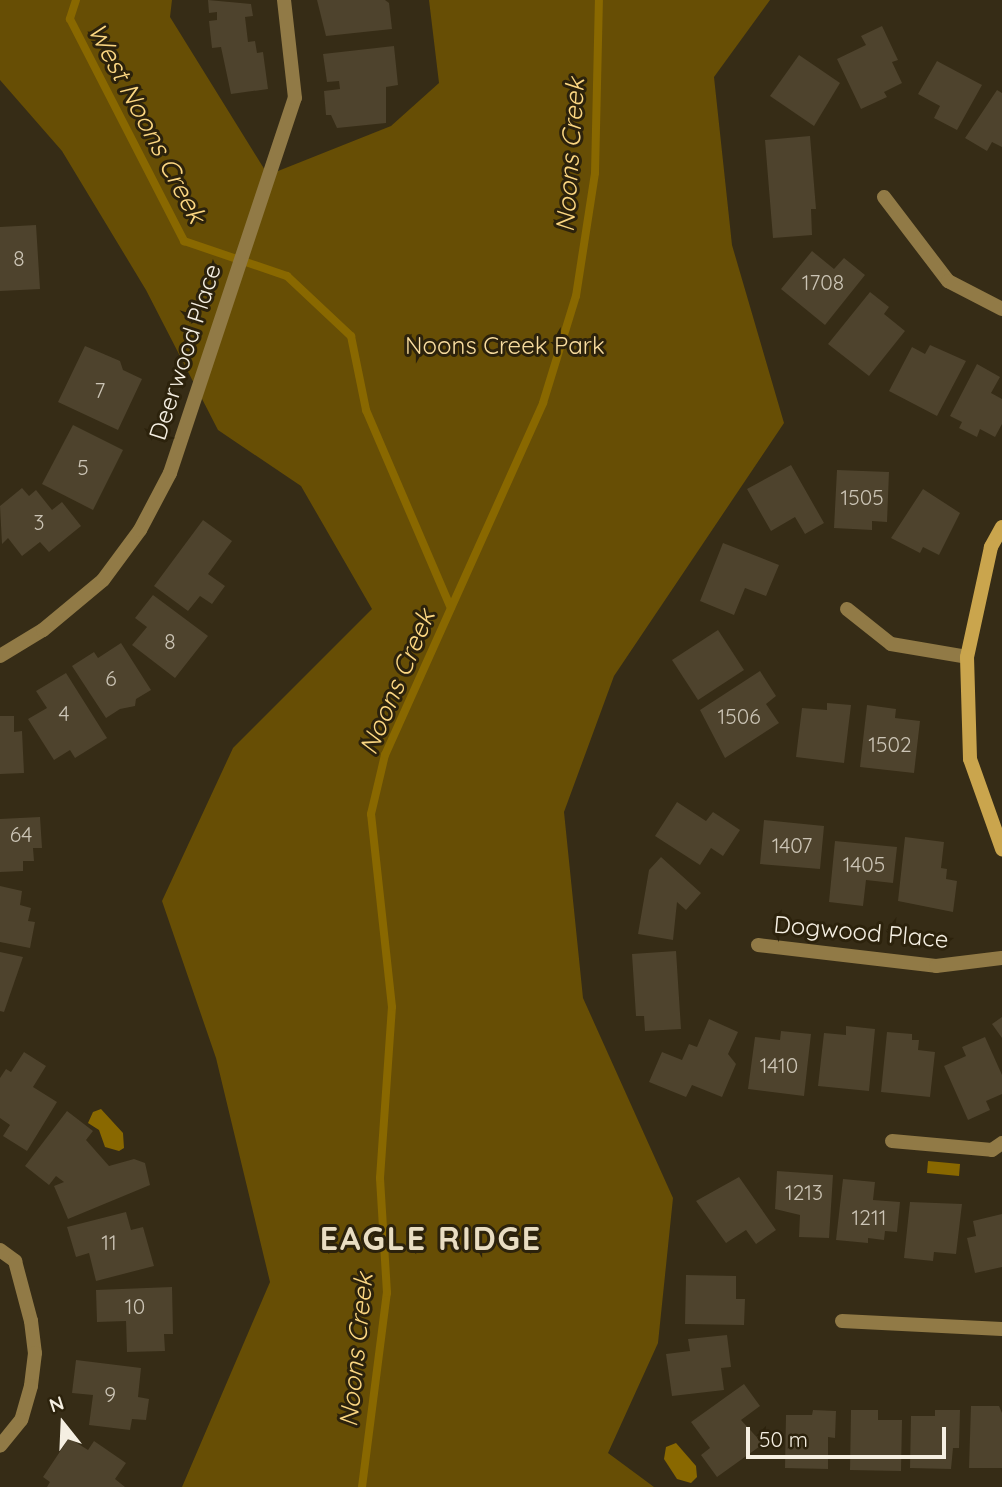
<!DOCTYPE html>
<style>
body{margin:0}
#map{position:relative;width:1002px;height:1487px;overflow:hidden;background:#362c16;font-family:Quicksand,sans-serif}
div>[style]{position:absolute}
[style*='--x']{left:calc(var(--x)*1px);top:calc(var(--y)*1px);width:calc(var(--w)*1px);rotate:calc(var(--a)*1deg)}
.forest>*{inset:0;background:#674e05}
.water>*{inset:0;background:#896800}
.stream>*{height:8px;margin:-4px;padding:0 4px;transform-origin:4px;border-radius:4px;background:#896800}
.building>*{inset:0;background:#4e432d}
.lane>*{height:14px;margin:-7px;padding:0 7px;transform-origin:7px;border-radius:7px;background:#917a46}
.street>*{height:14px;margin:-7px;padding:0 7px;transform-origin:7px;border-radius:7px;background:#917a46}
.secondary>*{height:14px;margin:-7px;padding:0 7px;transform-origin:7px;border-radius:7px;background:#caa54d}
span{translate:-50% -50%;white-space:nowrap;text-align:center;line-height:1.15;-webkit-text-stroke:6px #2c220c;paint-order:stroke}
.number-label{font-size:21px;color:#cbc4b5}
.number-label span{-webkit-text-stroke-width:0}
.park-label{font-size:24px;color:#f8dc9f}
.street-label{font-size:24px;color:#f5efe2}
.water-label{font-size:26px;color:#fcd782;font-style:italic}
.district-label{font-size:32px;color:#e9ddc2;font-weight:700;letter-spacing:2px}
.north{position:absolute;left:28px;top:1389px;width:70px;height:70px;-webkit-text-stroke:5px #2c220c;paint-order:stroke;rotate:342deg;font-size:19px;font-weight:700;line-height:28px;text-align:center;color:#f5efe2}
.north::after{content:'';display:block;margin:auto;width:24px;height:32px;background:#f5efe2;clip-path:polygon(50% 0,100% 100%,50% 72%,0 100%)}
.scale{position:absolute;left:746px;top:1427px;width:200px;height:32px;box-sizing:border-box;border:4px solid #f5efe2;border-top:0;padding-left:9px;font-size:21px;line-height:24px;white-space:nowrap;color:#f5efe2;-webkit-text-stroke:5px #2c220c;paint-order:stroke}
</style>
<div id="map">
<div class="forest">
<i style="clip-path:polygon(0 0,172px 0,170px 17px,268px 175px,391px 126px,439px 83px,429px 0,770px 0,714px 77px,732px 245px,784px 423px,614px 676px,564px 812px,583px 998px,673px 1198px,658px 1343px,608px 1453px,654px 1487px,182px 1487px,270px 1282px,216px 1058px,162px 901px,233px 748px,372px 609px,301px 486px,218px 430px,146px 290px,62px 151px,0 80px)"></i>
</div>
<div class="water">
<i style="clip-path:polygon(101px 1109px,123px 1133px,124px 1148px,119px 1151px,105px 1147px,99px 1130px,88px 1123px,93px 1112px)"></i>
<i style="clip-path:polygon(928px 1161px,960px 1164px,959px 1176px,927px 1173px)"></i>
<i style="clip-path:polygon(676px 1443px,696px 1466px,697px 1477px,691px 1483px,677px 1479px,664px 1459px,666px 1447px)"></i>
</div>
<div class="stream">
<i style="--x:76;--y:0;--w:20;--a:108"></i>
<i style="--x:70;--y:19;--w:250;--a:62.8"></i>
<i style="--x:184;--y:241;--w:109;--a:18.8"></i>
<i style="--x:287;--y:276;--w:88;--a:43.2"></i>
<i style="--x:351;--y:336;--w:76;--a:78.5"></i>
<i style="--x:366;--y:410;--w:215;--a:66.8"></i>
<i style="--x:362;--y:1487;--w:196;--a:-82.7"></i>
<i style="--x:387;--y:1293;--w:115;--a:-93.5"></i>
<i style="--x:380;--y:1178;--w:171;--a:-86"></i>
<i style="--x:392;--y:1007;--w:194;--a:-96.2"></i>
<i style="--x:371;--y:814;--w:61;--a:-76.7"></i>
<i style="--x:385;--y:755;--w:386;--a:-65.8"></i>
<i style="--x:543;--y:403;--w:112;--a:-72.9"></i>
<i style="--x:576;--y:296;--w:124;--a:-81.2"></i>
<i style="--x:595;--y:173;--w:173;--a:-88.7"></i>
</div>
<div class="building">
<i style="clip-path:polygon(208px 0,251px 4px,253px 16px,245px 17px,248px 42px,255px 41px,257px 53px,263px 52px,268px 89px,231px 94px,221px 47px,212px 48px,209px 21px,217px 20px,217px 12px,209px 13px)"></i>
<i style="clip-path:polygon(317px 0,385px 0,389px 3px,392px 29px,326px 36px)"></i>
<i style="clip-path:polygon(882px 26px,898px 60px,892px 62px,902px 83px,884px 92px,887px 97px,861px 109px,837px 59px,866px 45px,861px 36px)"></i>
<i style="clip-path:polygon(394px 46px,398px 85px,386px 87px,386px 123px,337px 128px,331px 115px,326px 115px,324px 91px,340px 89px,339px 81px,327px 82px,323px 54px)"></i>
<i style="clip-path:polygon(799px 55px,840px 83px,814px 126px,770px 96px)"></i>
<i style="clip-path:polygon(937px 61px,982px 85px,957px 130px,934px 118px,940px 106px,918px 94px)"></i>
<i style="clip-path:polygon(997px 90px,1002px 93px,1002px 147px,992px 142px,987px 151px,965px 138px)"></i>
<i style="clip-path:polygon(810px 136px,816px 209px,811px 209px,812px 235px,773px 238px,765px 140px)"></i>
<i style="clip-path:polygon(36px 225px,40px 289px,0 291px,0 227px)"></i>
<i style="clip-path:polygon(812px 251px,834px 269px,844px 258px,865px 275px,825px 325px,781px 289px)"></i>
<i style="clip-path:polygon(870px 292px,889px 307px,884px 314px,905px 331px,869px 376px,828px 344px)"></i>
<i style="clip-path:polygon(930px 345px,966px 361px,937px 416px,889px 391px,912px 347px,925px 354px)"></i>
<i style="clip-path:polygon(85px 346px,120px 361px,123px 370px,142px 379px,118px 430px,58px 402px)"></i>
<i style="clip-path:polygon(977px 364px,1000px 377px,991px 393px,1002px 399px,1002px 424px,995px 437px,980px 429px,977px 437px,959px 428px,962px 422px,950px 416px)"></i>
<i style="clip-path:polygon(73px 425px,123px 450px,93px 510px,42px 484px)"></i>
<i style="clip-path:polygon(791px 465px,824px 523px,805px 534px,795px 517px,771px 531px,747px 489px)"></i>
<i style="clip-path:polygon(837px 470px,889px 472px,887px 522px,872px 521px,872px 530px,834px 528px)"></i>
<i style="clip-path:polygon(22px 488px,29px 496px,36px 490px,52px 510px,62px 502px,81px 526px,49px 552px,40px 542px,22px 556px,8px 538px,2px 544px,0 506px)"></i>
<i style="clip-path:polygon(923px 489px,960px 513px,939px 555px,923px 547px,920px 553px,891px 538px)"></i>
<i style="clip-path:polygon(203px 520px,232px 541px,208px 574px,225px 586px,212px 604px,200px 596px,188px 611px,154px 586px)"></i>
<i style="clip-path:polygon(723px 543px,779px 565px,766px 596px,745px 588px,734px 615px,700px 601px)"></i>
<i style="clip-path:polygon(153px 595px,208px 636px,175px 678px,132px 645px,147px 627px,135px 618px)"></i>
<i style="clip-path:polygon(718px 630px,744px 670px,698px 700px,672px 660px)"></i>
<i style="clip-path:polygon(121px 643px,151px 690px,136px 699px,135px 706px,120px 709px,106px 718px,72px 666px,94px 652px,98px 658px)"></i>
<i style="clip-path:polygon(760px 671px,776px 696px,766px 704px,779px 723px,725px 758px,700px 710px)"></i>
<i style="clip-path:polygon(66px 673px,107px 738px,75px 758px,70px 750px,54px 760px,28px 719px,47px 708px,36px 691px)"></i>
<i style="clip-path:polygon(827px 703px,851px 705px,844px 763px,796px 757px,802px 708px,827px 710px)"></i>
<i style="clip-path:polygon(867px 705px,896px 709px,895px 718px,920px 721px,914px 773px,860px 767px)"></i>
<i style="clip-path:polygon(0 716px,14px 716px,14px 732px,22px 731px,24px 773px,0 774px)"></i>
<i style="clip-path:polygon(677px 802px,706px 821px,713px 812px,740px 830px,723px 856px,711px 848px,700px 865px,655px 836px)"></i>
<i style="clip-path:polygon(40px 817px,42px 848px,33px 848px,34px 861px,23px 861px,23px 871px,0 872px,0 819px)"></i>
<i style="clip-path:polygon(764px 820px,824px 826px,820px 869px,760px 864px)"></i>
<i style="clip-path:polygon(905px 837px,944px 842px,941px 868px,947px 869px,946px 879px,957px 881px,953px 912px,898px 901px)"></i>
<i style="clip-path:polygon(835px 841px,897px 847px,893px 883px,866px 880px,863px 906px,829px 902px)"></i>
<i style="clip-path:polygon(661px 857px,701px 893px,686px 910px,677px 902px,673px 940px,638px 934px,649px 870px)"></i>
<i style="clip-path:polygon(0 886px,22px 891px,20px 905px,31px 908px,28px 921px,35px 922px,30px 948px,0 942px)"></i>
<i style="clip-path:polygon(676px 951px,681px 1029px,645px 1031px,644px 1016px,636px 1016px,632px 954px)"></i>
<i style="clip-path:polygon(0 952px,23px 957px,4px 1012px,0 1011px)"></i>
<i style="clip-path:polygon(1002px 1017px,1002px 1038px,992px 1024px)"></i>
<i style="clip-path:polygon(709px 1019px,738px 1032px,728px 1054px,736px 1064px,722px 1097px,692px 1085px,686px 1097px,649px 1082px,662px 1052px,682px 1060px,689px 1044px,697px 1047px)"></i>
<i style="clip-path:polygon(846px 1026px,875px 1029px,869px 1091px,818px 1086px,824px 1033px,846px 1035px)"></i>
<i style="clip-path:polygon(781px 1031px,811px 1034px,804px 1096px,748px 1089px,755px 1037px,780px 1040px)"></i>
<i style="clip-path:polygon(887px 1032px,912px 1034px,912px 1040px,919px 1040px,918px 1050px,935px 1052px,930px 1097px,881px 1092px)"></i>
<i style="clip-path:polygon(985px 1037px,1002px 1075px,1002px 1094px,986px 1101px,990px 1110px,968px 1120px,944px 1066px,966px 1056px,962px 1047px)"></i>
<i style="clip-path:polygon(24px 1052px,46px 1066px,33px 1087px,57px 1102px,27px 1151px,3px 1136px,10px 1125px,0 1118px,0 1078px,6px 1069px,11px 1072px)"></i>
<i style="clip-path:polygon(67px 1111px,93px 1131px,86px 1140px,109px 1166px,134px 1159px,145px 1163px,150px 1185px,68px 1219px,54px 1186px,64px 1182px,56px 1176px,49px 1185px,25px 1166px)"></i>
<i style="clip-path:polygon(777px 1171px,833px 1175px,829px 1238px,799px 1237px,800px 1215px,775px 1209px)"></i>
<i style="clip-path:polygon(739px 1177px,776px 1230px,756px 1244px,746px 1230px,726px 1243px,696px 1201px)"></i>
<i style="clip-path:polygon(843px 1179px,875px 1182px,873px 1200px,900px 1202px,897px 1232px,885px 1231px,884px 1240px,868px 1238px,868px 1243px,836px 1240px)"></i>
<i style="clip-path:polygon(910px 1202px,962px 1204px,956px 1254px,934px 1252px,933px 1261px,904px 1258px)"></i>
<i style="clip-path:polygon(126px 1212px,131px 1230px,143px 1227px,154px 1266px,96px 1281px,89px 1253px,76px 1257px,67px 1227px)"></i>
<i style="clip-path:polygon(1002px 1214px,1002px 1267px,975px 1273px,967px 1238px,976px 1236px,973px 1221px)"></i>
<i style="clip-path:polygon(686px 1275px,736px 1276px,736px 1299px,745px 1299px,744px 1325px,685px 1324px)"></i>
<i style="clip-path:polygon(172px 1287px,173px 1334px,164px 1334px,165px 1351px,127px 1352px,126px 1321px,97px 1322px,96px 1290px)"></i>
<i style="clip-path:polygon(727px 1335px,731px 1367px,721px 1368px,724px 1390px,672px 1396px,666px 1354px,690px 1351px,688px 1339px)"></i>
<i style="clip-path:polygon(76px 1360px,141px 1368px,138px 1397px,149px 1399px,146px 1420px,132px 1419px,130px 1430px,89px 1425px,93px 1395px,72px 1393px)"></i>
<i style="clip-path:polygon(744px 1384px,760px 1406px,741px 1420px,763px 1444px,717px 1477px,701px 1455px,710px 1448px,691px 1422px)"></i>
<i style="clip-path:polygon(971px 1406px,999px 1406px,1002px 1413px,1002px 1468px,969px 1468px)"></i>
<i style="clip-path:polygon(813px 1410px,836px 1411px,835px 1438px,828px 1437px,828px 1469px,785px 1468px,786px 1415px,812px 1415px)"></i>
<i style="clip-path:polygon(851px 1410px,878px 1410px,878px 1420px,902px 1420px,901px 1471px,850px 1470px)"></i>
<i style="clip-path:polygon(935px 1410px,960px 1410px,959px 1448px,953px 1448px,951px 1469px,910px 1468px,911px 1416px,935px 1416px)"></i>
<i style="clip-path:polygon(69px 1438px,88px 1450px,94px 1441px,126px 1463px,115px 1479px,125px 1487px,47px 1487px,50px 1482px,43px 1477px)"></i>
</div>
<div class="lane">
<i style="--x:892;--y:1141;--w:100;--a:5.1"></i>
<i style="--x:992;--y:1150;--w:12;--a:-35"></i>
</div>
<div class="street">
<i style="--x:884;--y:197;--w:106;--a:52.7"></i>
<i style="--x:948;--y:281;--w:61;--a:27.4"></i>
<i style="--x:847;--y:609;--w:56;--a:38.5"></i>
<i style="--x:891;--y:644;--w:77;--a:9.7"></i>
<i style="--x:0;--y:656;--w:50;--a:-31.2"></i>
<i style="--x:43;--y:630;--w:78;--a:-39.8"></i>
<i style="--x:103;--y:580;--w:62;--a:-53.5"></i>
<i style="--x:140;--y:530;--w:64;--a:-62.2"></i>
<i style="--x:170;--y:473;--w:395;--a:-71.6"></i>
<i style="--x:295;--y:98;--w:99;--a:-96.4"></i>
<i style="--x:758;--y:945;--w:179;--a:6.7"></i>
<i style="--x:936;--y:966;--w:66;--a:-6.9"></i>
<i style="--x:0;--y:1250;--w:19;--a:36"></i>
<i style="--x:15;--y:1261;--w:62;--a:75.1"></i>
<i style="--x:31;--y:1321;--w:32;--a:83"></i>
<i style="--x:35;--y:1353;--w:33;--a:97"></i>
<i style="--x:31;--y:1386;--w:35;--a:106"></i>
<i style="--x:21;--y:1420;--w:33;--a:129"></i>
<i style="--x:842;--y:1321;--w:160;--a:2.9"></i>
</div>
<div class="secondary">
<i style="--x:1002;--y:527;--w:23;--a:119"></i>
<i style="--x:991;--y:547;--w:113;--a:102.3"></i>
<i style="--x:967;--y:657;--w:102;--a:88.3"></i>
<i style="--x:970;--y:759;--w:96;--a:70.4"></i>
</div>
<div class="number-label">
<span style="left:19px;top:258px">8</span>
<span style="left:823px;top:282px">1708</span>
<span style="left:100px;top:390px">7</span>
<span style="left:83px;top:467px">5</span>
<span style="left:862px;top:497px">1505</span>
<span style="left:39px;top:522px">3</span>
<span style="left:170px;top:641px">8</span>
<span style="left:111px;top:678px">6</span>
<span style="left:64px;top:713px">4</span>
<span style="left:739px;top:716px">1506</span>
<span style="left:890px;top:744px">1502</span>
<span style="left:21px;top:834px">64</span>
<span style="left:792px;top:845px">1407</span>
<span style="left:864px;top:864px">1405</span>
<span style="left:779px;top:1065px">1410</span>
<span style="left:804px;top:1192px">1213</span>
<span style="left:869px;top:1217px">1211</span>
<span style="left:109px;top:1242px">11</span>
<span style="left:135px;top:1306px">10</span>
<span style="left:110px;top:1394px">9</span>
</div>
<div class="park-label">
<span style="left:505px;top:346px">Noons Creek Park</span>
</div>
<div class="street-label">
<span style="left:185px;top:352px;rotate:-72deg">Deerwood Place</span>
<span style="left:861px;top:932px;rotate:5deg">Dogwood Place</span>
</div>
<div class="water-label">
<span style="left:147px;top:123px;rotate:62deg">West Noons Creek</span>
<span style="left:570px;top:155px;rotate:-86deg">Noons Creek</span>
<span style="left:397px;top:682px;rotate:-67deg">Noons Creek</span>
<span style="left:356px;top:1350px;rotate:-84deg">Noons Creek</span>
</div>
<div class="district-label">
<span style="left:431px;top:1238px">EAGLE RIDGE</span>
</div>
<div class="north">N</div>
<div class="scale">50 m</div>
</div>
